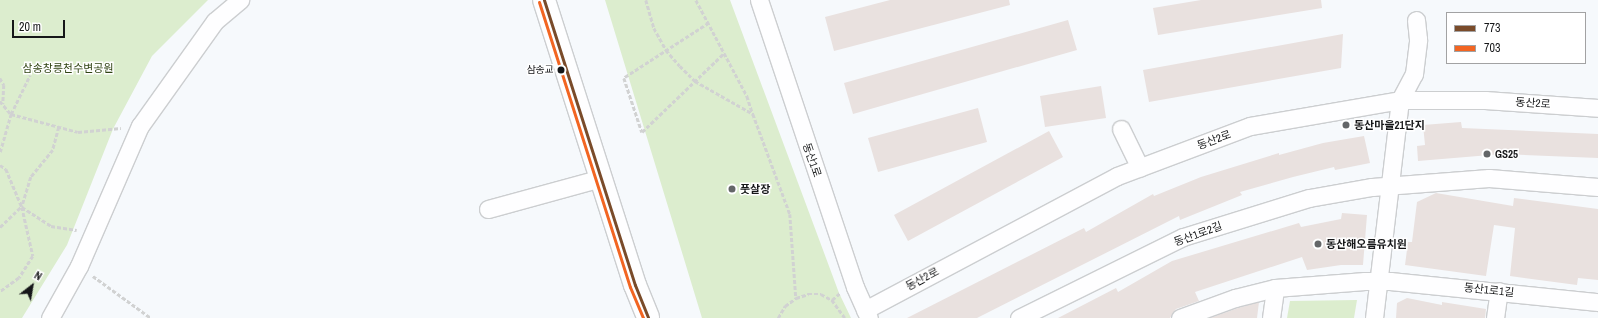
<!DOCTYPE html>
<meta charset="utf-8">
<style>
body{margin:0}
#map{position:relative;width:1598px;height:318px;overflow:hidden;background:#f6f9fc;font-family:"Archivo Narrow","Noto Sans KR",sans-serif}
div>[style]{position:absolute}
[style*='--x']{left:calc(var(--x)*1px);top:calc(var(--y)*1px);width:calc(var(--w)*1px);rotate:calc(var(--a)*1deg)}
.green>*{inset:0;background:#dcedce}
.building>*{inset:0;background:#e9e1df}
.path>*{height:2.5px;margin-top:-1.25px;transform-origin:0;background:repeating-linear-gradient(90deg,#d1d2d2 0 4px,transparent 0 6px)}
.roads{filter:drop-shadow(1px 0 #ccced0) drop-shadow(-1px 0 #ccced0) drop-shadow(0 1px #ccced0) drop-shadow(0 -1px #ccced0)}
.minor>*{height:17px;margin:-8.5px;padding:0 8.5px;transform-origin:8.5px;border-radius:8.5px;background:#fefeff}
.major>*{height:22px;margin:-11px;padding:0 11px;transform-origin:11px;border-radius:11px;background:#fefeff}
.bus-1>*{height:3px;margin:-1.5px;padding:0 1.5px;transform-origin:1.5px;border-radius:1.5px;background:#7a4b2a}
.bus-2>*{height:3px;margin:-1.5px;padding:0 1.5px;transform-origin:1.5px;border-radius:1.5px;background:#f26522}
.dots>*{width:11px;height:11px;translate:-50% -50%;box-sizing:border-box;border:2px solid #fff;border-radius:50%}
span{translate:-50% -50%;white-space:nowrap;text-align:center;line-height:1.15;-webkit-text-stroke:3px #fff;paint-order:stroke}
.bus-label{font-size:10px;color:#161719}
.right{translate:-100% -50%;text-align:right}
.park-label{font-size:11px;color:#2f4312}
.street-label{font-size:11px;color:#161719}
.poi-label{font-size:11px;color:#161719;font-weight:700}
.left{translate:0 -50%;text-align:left}
.legend{position:absolute;left:1446px;top:12px;width:140px;height:52px;box-sizing:border-box;background:#fff;border:1px solid #a2a2a3;margin:0;padding:5px 7px;list-style:none;font-size:12px;color:#161719}
.legend li{display:flex;align-items:center;gap:8px;height:20px}
.legend b{width:20px;border:1px solid #a2a2a3}
.north{position:absolute;left:12px;top:266px;width:40px;height:40px;-webkit-text-stroke:3px #fff;paint-order:stroke;rotate:31deg;font-size:11px;font-weight:700;line-height:16px;text-align:center;color:#161719}
.north::after{content:'';display:block;margin:auto;width:14px;height:18px;background:#161719;clip-path:polygon(50% 0,100% 100%,50% 72%,0 100%)}
.scale{position:absolute;left:12px;top:20px;width:53px;height:18px;box-sizing:border-box;border:2px solid #161719;border-top:0;padding-left:5px;font-size:12px;line-height:14px;white-space:nowrap;color:#161719;-webkit-text-stroke:3px #fff;paint-order:stroke}
</style>
<div id="map">
<div class="green">
<i style="clip-path:polygon(0 0,208px 0,152px 56px,113px 129px,67px 245px,22px 318px,0 318px)"></i>
<i style="clip-path:polygon(605px 0,730px 0,839px 293px,851px 318px,702px 318px)"></i>
<i style="clip-path:polygon(1357px 300px,1354px 318px,1287px 318px,1290px 301px)"></i>
</div>
<div class="building">
<i style="clip-path:polygon(890px 0,1009px 0,1010px 5px,834px 51px,825px 17px)"></i>
<i style="clip-path:polygon(1201px 0,1321px 0,1322px 8px,1158px 35px,1153px 8px)"></i>
<i style="clip-path:polygon(1068px 20px,1077px 50px,853px 114px,844px 83px)"></i>
<i style="clip-path:polygon(1343px 34px,1341px 68px,1149px 102px,1143px 70px)"></i>
<i style="clip-path:polygon(1101px 86px,1106px 118px,1045px 127px,1040px 96px)"></i>
<i style="clip-path:polygon(978px 108px,987px 142px,878px 172px,868px 138px)"></i>
<i style="clip-path:polygon(1461px 122px,1462px 128px,1598px 134px,1598px 158px,1502px 154px,1418px 161px,1417px 146px,1425px 145px,1423px 125px)"></i>
<i style="clip-path:polygon(1049px 131px,1063px 157px,908px 241px,894px 215px)"></i>
<i style="clip-path:polygon(1364px 136px,1370px 163px,1335px 170px,1334px 167px,1293px 177px,1240px 192px,1242px 195px,1180px 220px,1179px 216px,977px 318px,907px 318px,1084px 228px,1086px 232px,1153px 194px,1154px 196px,1201px 177px,1279px 153px,1279px 155px,1323px 143px)"></i>
<i style="clip-path:polygon(1436px 193px,1513px 206px,1514px 198px,1598px 209px,1598px 280px,1578px 278px,1577px 285px,1510px 276px,1515px 228px,1494px 225px,1486px 276px,1405px 265px,1408px 242px,1412px 242px,1417px 202px)"></i>
<i style="clip-path:polygon(1342px 213px,1367px 215px,1363px 265px,1341px 265px,1307px 270px,1302px 257px,1195px 292px,1199px 301px,1176px 309px,1170px 318px,1058px 318px,1116px 288px,1118px 292px,1172px 261px,1299px 223px,1301px 227px,1341px 219px)"></i>
<i style="clip-path:polygon(1407px 298px,1442px 305px,1442px 302px,1486px 309px,1485px 318px,1396px 318px,1397px 303px)"></i>
<i style="clip-path:polygon(1259px 302px,1257px 318px,1210px 318px,1238px 308px)"></i>
</div>
<div class="path">
<i style="--x:646;--y:0;--w:29;--a:74"></i>
<i style="--x:654;--y:28;--w:25;--a:61"></i>
<i style="--x:666;--y:50;--w:21;--a:49"></i>
<i style="--x:680;--y:66;--w:21;--a:45"></i>
<i style="--x:695;--y:81;--w:67;--a:29.6"></i>
<i style="--x:753;--y:114;--w:107;--a:69.7"></i>
<i style="--x:790;--y:214;--w:84;--a:85.9"></i>
<i style="--x:696;--y:0;--w:109;--a:62"></i>
<i style="--x:747;--y:96;--w:19;--a:72"></i>
<i style="--x:709;--y:23;--w:101;--a:147.1"></i>
<i style="--x:624;--y:78;--w:57;--a:71.6"></i>
<i style="--x:642;--y:132;--w:114;--a:-43.9"></i>
<i style="--x:0;--y:78;--w:8;--a:60"></i>
<i style="--x:4;--y:85;--w:19;--a:93"></i>
<i style="--x:0;--y:101;--w:17;--a:50"></i>
<i style="--x:11;--y:114;--w:69;--a:15"></i>
<i style="--x:78;--y:132;--w:43;--a:-5.3"></i>
<i style="--x:59;--y:127;--w:24;--a:105"></i>
<i style="--x:53;--y:150;--w:35;--a:129"></i>
<i style="--x:31;--y:177;--w:31;--a:107"></i>
<i style="--x:22;--y:207;--w:35;--a:33"></i>
<i style="--x:51;--y:226;--w:26;--a:9"></i>
<i style="--x:0;--y:152;--w:40;--a:-74"></i>
<i style="--x:11;--y:114;--w:43;--a:-64"></i>
<i style="--x:0;--y:165;--w:7;--a:34"></i>
<i style="--x:6;--y:169;--w:41;--a:67.2"></i>
<i style="--x:22;--y:207;--w:50;--a:77.3"></i>
<i style="--x:33;--y:256;--w:26;--a:122"></i>
<i style="--x:19;--y:278;--w:24;--a:144"></i>
<i style="--x:0;--y:227;--w:29;--a:-44"></i>
<i style="--x:93;--y:276;--w:72;--a:35.9"></i>
<i style="--x:832;--y:300;--w:11;--a:-41"></i>
<i style="--x:778;--y:318;--w:14;--a:-60"></i>
<i style="--x:785;--y:306;--w:14;--a:-36"></i>
<i style="--x:796;--y:298;--w:13;--a:-18"></i>
<i style="--x:808;--y:294;--w:13;--a:0"></i>
<i style="--x:821;--y:294;--w:13;--a:29"></i>
<i style="--x:832;--y:300;--w:22;--a:54"></i>
</div>
<div class="roads">
<div class="minor">
<i style="--x:759;--y:0;--w:303;--a:71.5"></i>
<i style="--x:855;--y:287;--w:34;--a:66"></i>
<i style="--x:1121;--y:129;--w:43;--a:64"></i>
<i style="--x:488;--y:209;--w:117;--a:-15.3"></i>
<i style="--x:865;--y:310;--w:285;--a:-28"></i>
<i style="--x:1117;--y:176;--w:142;--a:-20.6"></i>
<i style="--x:1250;--y:126;--w:152;--a:-9.8"></i>
<i style="--x:1400;--y:100;--w:85;--a:0"></i>
<i style="--x:1485;--y:100;--w:113;--a:4"></i>
<i style="--x:50;--y:318;--w:60;--a:-60.9"></i>
<i style="--x:79;--y:266;--w:153;--a:-66.5"></i>
<i style="--x:140;--y:126;--w:129;--a:-54.5"></i>
<i style="--x:215;--y:21;--w:33;--a:-40"></i>
<i style="--x:1019;--y:318;--w:183;--a:-26.3"></i>
<i style="--x:1183;--y:237;--w:132;--a:-17.2"></i>
<i style="--x:1309;--y:198;--w:64;--a:-9.9"></i>
<i style="--x:1372;--y:187;--w:117;--a:-4.4"></i>
<i style="--x:1489;--y:178;--w:109;--a:4.7"></i>
<i style="--x:1180;--y:318;--w:59;--a:-20"></i>
<i style="--x:1235;--y:298;--w:41;--a:-14"></i>
<i style="--x:1275;--y:288;--w:90;--a:-4.4"></i>
<i style="--x:1365;--y:281;--w:25;--a:0"></i>
<i style="--x:1390;--y:281;--w:209;--a:5.8"></i>
<i style="--x:1271;--y:318;--w:30;--a:-82"></i>
<i style="--x:1374;--y:318;--w:220;--a:-83.2"></i>
<i style="--x:1400;--y:100;--w:30;--a:-62"></i>
<i style="--x:1414;--y:74;--w:35;--a:-83"></i>
<i style="--x:1418;--y:39;--w:19;--a:-96"></i>
<i style="--x:1495;--y:318;--w:27;--a:-82"></i>
</div>
<div class="major">
<i style="--x:544;--y:0;--w:299;--a:72.3"></i>
<i style="--x:635;--y:285;--w:35;--a:68"></i>
</div>
</div>
<div class="bus-1">
<i style="--x:544;--y:0;--w:299;--a:72.3"></i>
<i style="--x:635;--y:285;--w:35;--a:68"></i>
</div>
<div class="bus-2">
<i style="--x:539;--y:2;--w:299;--a:72.3"></i>
<i style="--x:630;--y:287;--w:34;--a:67"></i>
</div>
<div class="dots">
<i style="left:561px;top:70px;background:#161719"></i>
<i style="left:1346px;top:125px;background:#646668"></i>
<i style="left:1487px;top:154px;background:#646668"></i>
<i style="left:732px;top:189px;background:#646668"></i>
<i style="left:1318px;top:244px;background:#646668"></i>
</div>
<div class="bus-label">
<span class="right" style="left:554px;top:70px">삼송교</span>
</div>
<div class="park-label">
<span style="left:68px;top:68px">삼송창릉천수변공원</span>
</div>
<div class="street-label">
<span style="left:1533px;top:103px;rotate:4deg">동산2로</span>
<span style="left:1214px;top:140px;rotate:-20deg">동산2로</span>
<span style="left:812px;top:160px;rotate:71deg">동산1로</span>
<span style="left:1198px;top:234px;rotate:-20deg">동산1로2길</span>
<span style="left:922px;top:279px;rotate:-28deg">동산2로</span>
<span style="left:1489px;top:290px;rotate:6deg">동산1로1길</span>
</div>
<div class="poi-label">
<span class="left" style="left:1354px;top:125px">동산마을21단지</span>
<span class="left" style="left:1495px;top:154px">GS25</span>
<span class="left" style="left:740px;top:189px">풋살장</span>
<span class="left" style="left:1326px;top:244px">동산해오름유치원</span>
</div>
<ul class="legend">
<li><b style="height:5px;background:#7a4b2a"></b>773</li>
<li><b style="height:5px;background:#f26522"></b>703</li>
</ul>
<div class="north">N</div>
<div class="scale">20 m</div>
</div>
